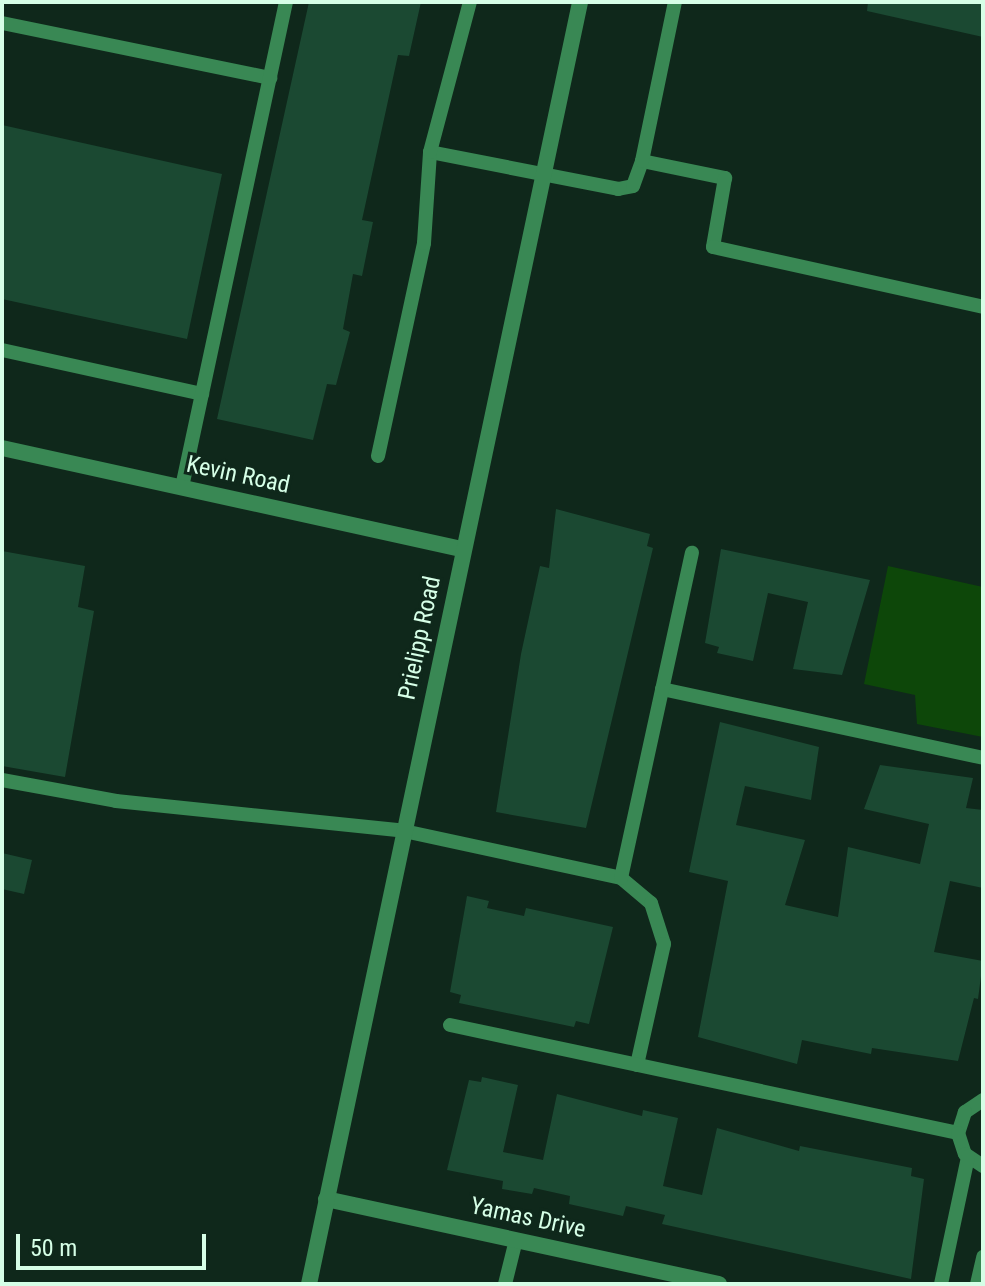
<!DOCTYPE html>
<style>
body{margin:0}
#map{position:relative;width:985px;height:1286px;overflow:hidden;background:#0f281b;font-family:"Roboto Condensed",sans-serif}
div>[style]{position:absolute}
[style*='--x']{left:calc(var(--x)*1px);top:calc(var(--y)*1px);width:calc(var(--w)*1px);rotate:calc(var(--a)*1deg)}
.water>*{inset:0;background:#0d4709}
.building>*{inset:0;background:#1b4932}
.service>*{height:14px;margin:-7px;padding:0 7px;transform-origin:7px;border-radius:7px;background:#398854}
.minor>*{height:16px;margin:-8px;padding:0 8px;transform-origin:8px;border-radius:8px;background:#398854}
.tertiary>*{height:16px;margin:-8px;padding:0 8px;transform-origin:8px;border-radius:8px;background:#398854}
span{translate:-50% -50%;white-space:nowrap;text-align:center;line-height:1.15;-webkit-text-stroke:6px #0f281b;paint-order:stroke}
.street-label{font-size:24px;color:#d6ffe7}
.frame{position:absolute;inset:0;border:4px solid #d6ffe7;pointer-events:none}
.scale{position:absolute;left:16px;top:1234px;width:190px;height:36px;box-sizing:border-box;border:4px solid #d6ffe7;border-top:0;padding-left:10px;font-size:24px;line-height:28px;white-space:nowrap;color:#d6ffe7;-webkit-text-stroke:6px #0f281b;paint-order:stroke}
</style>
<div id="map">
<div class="water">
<i style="clip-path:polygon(888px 566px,983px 587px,983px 737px,917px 724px,915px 695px,864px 684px)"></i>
</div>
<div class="building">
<i style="clip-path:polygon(309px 2px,421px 2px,409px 56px,398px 55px,362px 220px,373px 222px,362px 276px,353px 274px,343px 329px,350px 332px,336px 385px,327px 384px,313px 440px,217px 419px)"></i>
<i style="clip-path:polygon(868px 2px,983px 2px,983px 37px,867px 11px)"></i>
<i style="clip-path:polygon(2px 125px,222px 174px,187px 339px,2px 299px)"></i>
<i style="clip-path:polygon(556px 509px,650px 534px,647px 546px,653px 548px,586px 828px,496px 812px,521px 654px,540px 566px,549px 568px)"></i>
<i style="clip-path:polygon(721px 549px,870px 580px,842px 675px,793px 669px,808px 602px,768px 593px,753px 661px,717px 653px,719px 647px,705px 643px)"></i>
<i style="clip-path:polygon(2px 551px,85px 566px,78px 607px,94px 611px,65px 777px,2px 766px)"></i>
<i style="clip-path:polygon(720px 722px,819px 747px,811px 800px,745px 786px,736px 825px,805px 840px,785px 905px,838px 917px,848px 847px,920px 864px,929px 824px,864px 809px,880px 765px,973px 778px,966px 808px,983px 810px,983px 888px,950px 881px,934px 952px,983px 961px,978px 999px,974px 998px,958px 1061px,872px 1048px,871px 1054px,802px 1040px,797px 1064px,698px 1037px,728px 881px,689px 872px)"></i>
<i style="clip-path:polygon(2px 853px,32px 860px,24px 894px,2px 889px)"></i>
<i style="clip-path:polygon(467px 896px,489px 901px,487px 908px,524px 916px,526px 908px,613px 927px,589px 1024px,576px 1021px,574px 1027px,459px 1003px,461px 995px,450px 992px)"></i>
<i style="clip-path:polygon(482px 1077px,518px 1085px,503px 1152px,543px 1160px,557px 1094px,642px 1116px,643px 1110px,678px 1118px,663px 1186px,702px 1195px,717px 1128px,799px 1151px,800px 1146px,912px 1168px,911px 1176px,924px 1179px,911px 1279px,662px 1224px,665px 1215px,626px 1206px,623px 1216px,569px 1204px,570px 1196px,534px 1188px,532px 1194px,502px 1189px,503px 1181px,447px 1170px,469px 1080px,481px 1082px)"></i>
</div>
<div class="service">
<i style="--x:2;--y:23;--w:274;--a:11.6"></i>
<i style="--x:430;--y:152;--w:192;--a:11.1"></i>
<i style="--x:618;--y:189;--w:15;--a:-11"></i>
<i style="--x:633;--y:186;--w:27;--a:-70"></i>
<i style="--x:642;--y:161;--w:85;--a:11.6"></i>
<i style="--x:725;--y:178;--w:70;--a:99.9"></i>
<i style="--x:713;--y:247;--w:277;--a:12.5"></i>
<i style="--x:642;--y:161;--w:162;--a:-78.3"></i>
<i style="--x:2;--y:350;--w:205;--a:12.4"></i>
<i style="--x:378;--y:456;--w:218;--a:-77.8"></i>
<i style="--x:424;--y:243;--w:91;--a:-86.2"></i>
<i style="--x:430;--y:152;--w:155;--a:-75.1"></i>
<i style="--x:182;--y:487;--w:496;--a:-77.9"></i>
<i style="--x:662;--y:689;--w:328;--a:12.1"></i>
<i style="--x:2;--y:780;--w:116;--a:10.4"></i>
<i style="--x:116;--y:801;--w:290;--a:5.9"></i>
<i style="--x:404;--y:831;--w:222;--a:12.2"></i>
<i style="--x:621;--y:878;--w:39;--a:40"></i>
<i style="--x:651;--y:903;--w:43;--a:72.4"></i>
<i style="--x:664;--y:944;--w:124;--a:102.6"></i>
<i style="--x:621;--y:878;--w:333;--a:-77.7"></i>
<i style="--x:450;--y:1025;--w:519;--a:12"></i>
<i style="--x:983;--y:1100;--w:22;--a:146"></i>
<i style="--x:965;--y:1112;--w:22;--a:108"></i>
<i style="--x:958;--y:1133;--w:22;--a:72"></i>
<i style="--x:965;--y:1154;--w:22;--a:34"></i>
<i style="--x:505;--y:1284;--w:45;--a:-76"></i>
<i style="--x:941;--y:1284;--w:130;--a:-78"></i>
<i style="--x:977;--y:1284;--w:28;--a:-77"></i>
</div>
<div class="minor">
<i style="--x:2;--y:448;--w:472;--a:12.4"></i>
<i style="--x:326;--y:1199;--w:402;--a:12.2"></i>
</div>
<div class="tertiary">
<i style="--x:309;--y:1284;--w:1310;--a:-78.06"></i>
</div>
<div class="street-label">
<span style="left:238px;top:475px;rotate:12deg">Kevin Road</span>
<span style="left:420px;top:638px;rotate:-78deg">Prielipp Road</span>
<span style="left:528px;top:1218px;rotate:12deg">Yamas Drive</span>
</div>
<div class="frame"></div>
<div class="scale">50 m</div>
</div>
